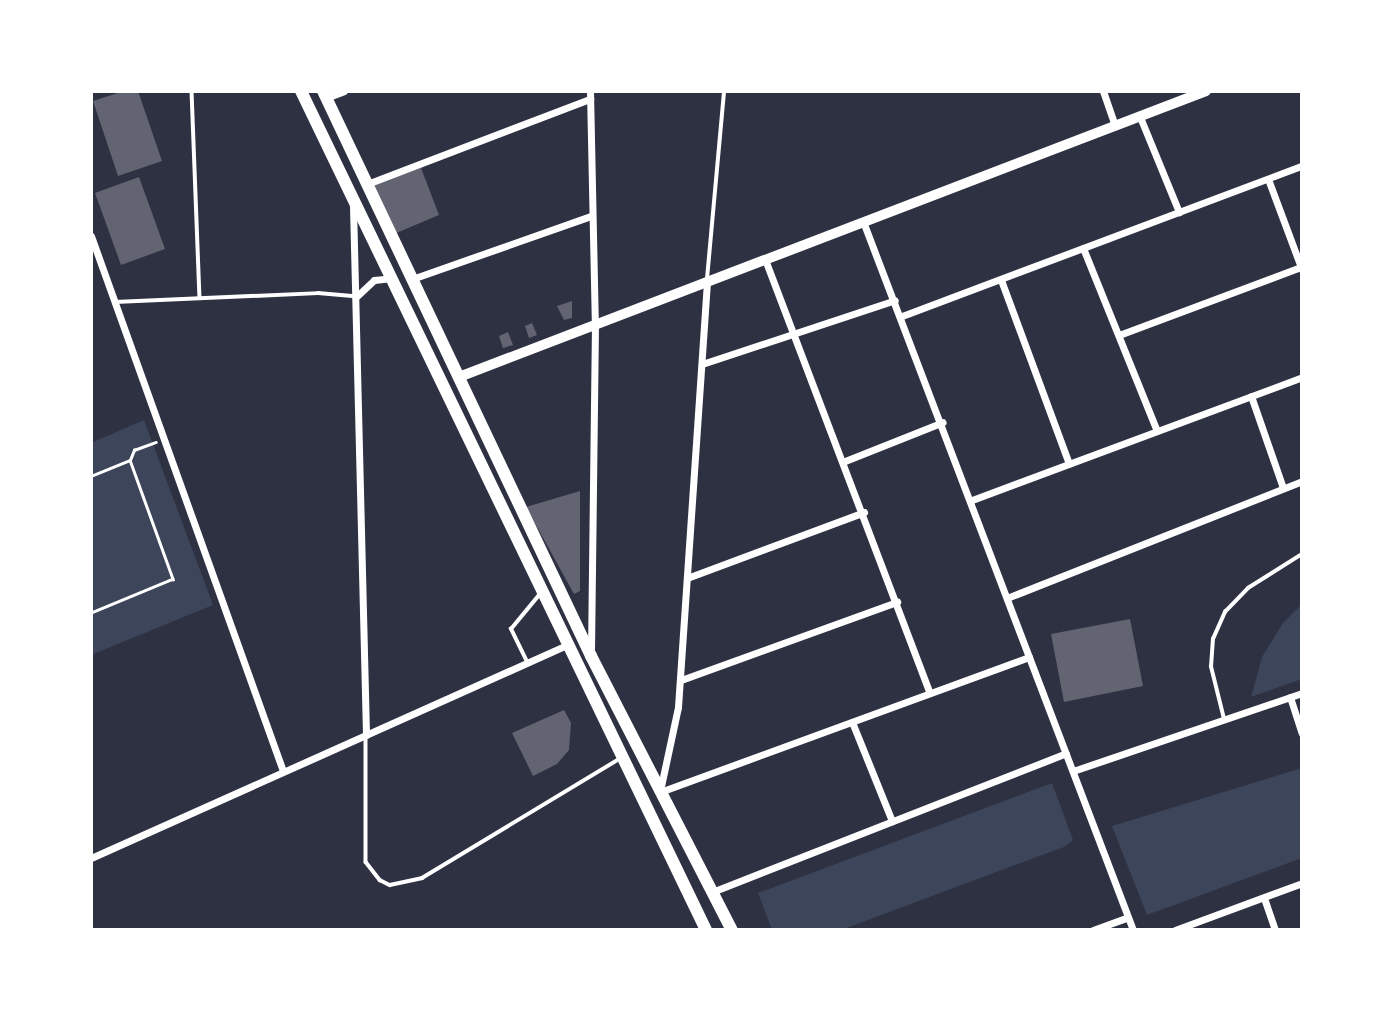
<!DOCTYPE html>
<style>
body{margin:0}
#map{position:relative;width:1393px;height:1021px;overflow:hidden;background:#2d3142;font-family:Roboto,sans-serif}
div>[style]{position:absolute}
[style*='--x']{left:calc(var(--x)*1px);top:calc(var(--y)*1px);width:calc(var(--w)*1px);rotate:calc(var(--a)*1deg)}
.green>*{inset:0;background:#3c4559}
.building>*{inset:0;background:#626471}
.path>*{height:2.5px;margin:-1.25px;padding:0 1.25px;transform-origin:1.25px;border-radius:1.25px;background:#fff}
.service>*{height:3.5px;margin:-1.75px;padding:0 1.75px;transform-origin:1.75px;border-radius:1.75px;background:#fff}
.minor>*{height:7px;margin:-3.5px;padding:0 3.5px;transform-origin:3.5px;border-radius:3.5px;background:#fff}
.tertiary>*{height:10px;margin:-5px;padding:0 5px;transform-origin:5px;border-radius:5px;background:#fff}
.primary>*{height:12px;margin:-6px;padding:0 6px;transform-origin:6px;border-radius:6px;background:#fff}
span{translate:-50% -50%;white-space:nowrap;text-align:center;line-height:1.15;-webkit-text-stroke:7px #fff;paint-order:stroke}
.frame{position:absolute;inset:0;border:93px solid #fff;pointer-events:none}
</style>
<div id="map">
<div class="green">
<i style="clip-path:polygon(144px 420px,213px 605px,91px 655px,91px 443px)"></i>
<i style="clip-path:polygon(1302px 604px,1302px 679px,1251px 697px,1262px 657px,1283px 623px)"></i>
<i style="clip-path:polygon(1302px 768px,1302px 858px,1147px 915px,1112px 826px)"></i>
<i style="clip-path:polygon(1052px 783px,1073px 840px,1064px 847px,841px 930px,772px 930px,758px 893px)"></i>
</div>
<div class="building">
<i style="clip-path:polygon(124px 91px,138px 91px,162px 161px,118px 176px,93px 101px)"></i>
<i style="clip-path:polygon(421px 168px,439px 215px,394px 234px,371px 185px)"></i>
<i style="clip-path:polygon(139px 177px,165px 249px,121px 265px,95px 193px)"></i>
<i style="clip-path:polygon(572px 301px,572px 318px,564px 320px,557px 306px)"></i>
<i style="clip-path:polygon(532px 323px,537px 335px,529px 338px,525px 326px)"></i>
<i style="clip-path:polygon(508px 332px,513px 345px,503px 348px,499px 336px)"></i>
<i style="clip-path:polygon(580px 491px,580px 591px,574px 594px,526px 507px)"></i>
<i style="clip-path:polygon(1130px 619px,1143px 686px,1064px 702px,1051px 634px)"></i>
<i style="clip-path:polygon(564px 710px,571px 723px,569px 750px,557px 764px,533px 776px,512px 733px)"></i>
</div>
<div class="path">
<i style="--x:130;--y:460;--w:11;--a:-68"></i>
<i style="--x:134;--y:450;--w:23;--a:-20"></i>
<i style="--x:91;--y:476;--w:42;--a:-22.3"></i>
<i style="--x:130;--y:460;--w:127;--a:70.1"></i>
<i style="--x:173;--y:579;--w:89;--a:157.5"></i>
</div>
<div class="service">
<i style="--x:192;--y:91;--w:207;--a:87.8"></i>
<i style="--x:707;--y:279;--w:189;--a:-84.8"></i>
<i style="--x:115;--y:302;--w:203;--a:-2.5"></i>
<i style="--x:318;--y:293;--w:37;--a:5"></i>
<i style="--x:528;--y:664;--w:39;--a:-116"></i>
<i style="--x:511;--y:629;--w:45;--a:-50.4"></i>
<i style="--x:1224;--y:719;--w:54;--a:-104"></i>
<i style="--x:1211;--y:667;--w:28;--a:-86"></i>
<i style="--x:1213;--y:639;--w:30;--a:-66"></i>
<i style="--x:1225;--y:612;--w:33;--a:-46"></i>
<i style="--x:1248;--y:588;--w:64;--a:-32.2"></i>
<i style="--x:366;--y:737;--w:125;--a:90"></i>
<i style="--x:366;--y:862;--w:23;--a:52"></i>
<i style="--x:380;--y:880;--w:11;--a:27"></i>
<i style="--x:390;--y:885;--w:33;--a:-12"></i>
<i style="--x:422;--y:878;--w:230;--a:-31.1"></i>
</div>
<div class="minor">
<i style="--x:590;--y:91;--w:233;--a:88.8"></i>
<i style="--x:595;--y:324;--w:327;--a:90.7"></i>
<i style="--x:1103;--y:91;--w:37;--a:71"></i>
<i style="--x:326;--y:98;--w:19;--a:-21"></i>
<i style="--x:1140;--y:117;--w:103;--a:67.7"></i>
<i style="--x:1268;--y:179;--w:97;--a:69.5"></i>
<i style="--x:367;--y:184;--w:239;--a:-20.9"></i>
<i style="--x:353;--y:206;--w:529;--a:88.59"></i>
<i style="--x:864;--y:224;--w:756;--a:69.14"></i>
<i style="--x:91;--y:236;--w:568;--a:70.26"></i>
<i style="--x:1083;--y:248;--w:197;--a:68"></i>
<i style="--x:766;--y:262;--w:461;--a:69.2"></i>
<i style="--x:412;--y:279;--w:190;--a:-19.4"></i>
<i style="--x:1001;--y:280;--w:196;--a:69.7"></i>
<i style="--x:357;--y:296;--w:23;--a:-43"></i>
<i style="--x:374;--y:280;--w:18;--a:-6"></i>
<i style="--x:902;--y:316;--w:427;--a:-20.6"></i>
<i style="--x:1119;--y:335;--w:194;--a:-20.5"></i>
<i style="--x:702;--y:364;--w:203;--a:-18.3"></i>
<i style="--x:1251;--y:396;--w:97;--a:70.8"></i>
<i style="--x:845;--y:461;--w:105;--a:-21.7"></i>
<i style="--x:972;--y:500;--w:352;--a:-20.4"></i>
<i style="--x:687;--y:578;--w:189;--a:-20.4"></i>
<i style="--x:1007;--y:598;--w:317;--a:-21.6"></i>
<i style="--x:681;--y:680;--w:230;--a:-19.9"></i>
<i style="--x:1290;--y:697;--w:38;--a:72"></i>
<i style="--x:852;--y:722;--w:107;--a:68"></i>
<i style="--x:1073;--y:771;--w:242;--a:-18.8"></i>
<i style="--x:660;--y:791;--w:86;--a:-77.9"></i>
<i style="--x:678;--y:707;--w:427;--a:-86.1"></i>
<i style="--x:660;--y:792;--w:393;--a:-20.1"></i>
<i style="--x:91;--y:858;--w:521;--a:-24.11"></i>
<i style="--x:712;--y:892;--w:380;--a:-21.4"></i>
<i style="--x:1264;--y:898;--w:34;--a:71"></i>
<i style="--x:1093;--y:930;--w:37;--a:-20"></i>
<i style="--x:1175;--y:930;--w:135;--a:-20.3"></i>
</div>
<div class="tertiary">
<i style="--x:459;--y:377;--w:800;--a:-20.95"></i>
</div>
<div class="primary">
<i style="--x:301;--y:91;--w:932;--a:64.23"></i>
<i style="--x:323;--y:91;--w:625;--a:64.62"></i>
<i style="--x:591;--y:656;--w:308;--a:62.8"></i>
</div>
<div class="frame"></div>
</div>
